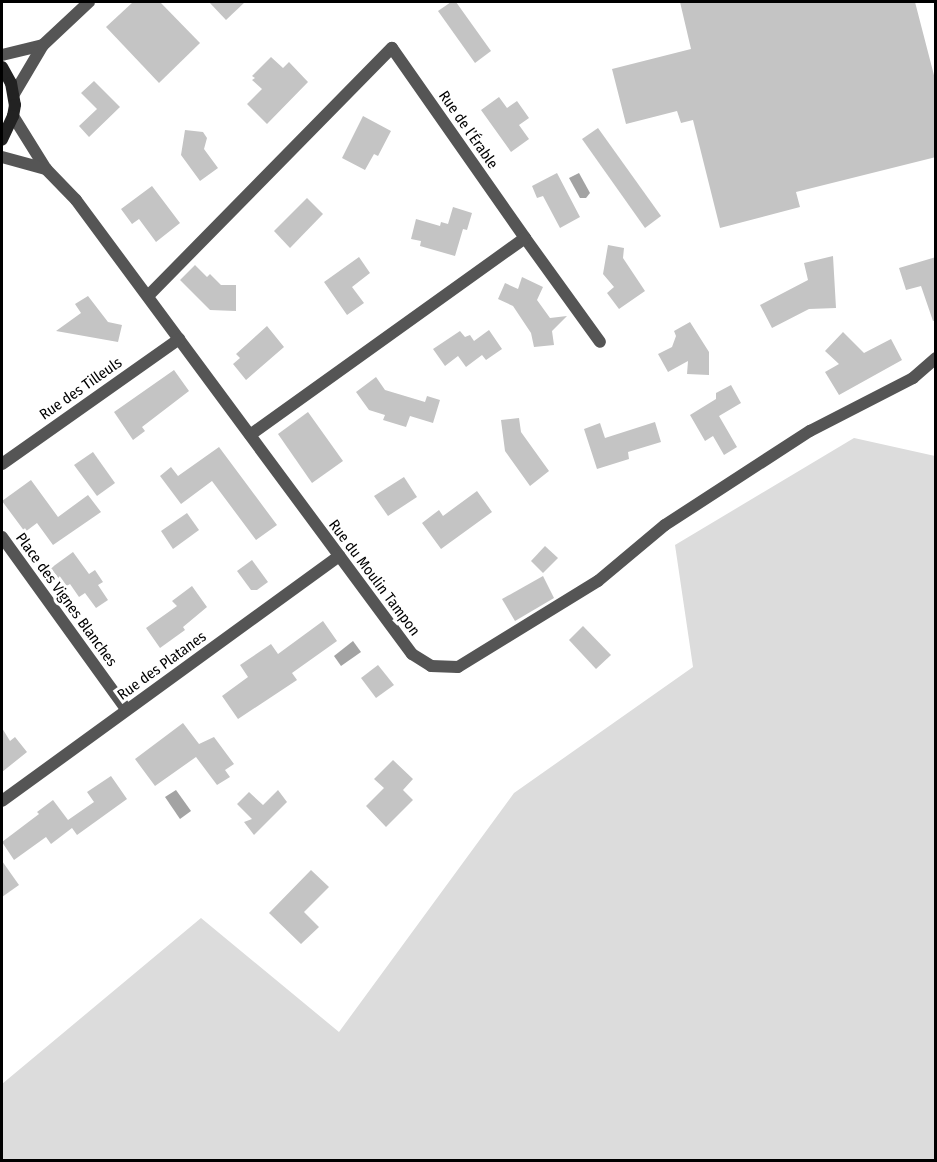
<!DOCTYPE html>
<meta charset="utf-8">
<style>
body{margin:0}
#map{position:relative;width:937px;height:1162px;overflow:hidden;background:#fff;font-family:"Fira Sans Condensed",sans-serif}
div>[style]{position:absolute}
[style*='--x']{left:calc(var(--x)*1px);top:calc(var(--y)*1px);width:calc(var(--w)*1px);rotate:calc(var(--a)*1deg)}
.green>*{inset:0;background:#dcdcdc}
.water>*{inset:0;background:#a3a3a3}
.building>*{inset:0;background:#c4c4c4}
.street>*{height:12px;margin:-6px;padding:0 6px;transform-origin:6px;border-radius:6px;background:#555}
.secondary>*{height:12px;margin:-6px;padding:0 6px;transform-origin:6px;border-radius:6px;background:#222}
span{translate:-50% -50%;white-space:nowrap;text-align:center;line-height:1.15;-webkit-text-stroke:6px #fff;paint-order:stroke}
.street-label{font-size:15px;color:#000}
.frame{position:absolute;inset:0;border:3px solid #000;pointer-events:none}
</style>
<div id="map">
<div class="green">
<i style="clip-path:polygon(854px 438px,935px 456px,935px 1160px,2px 1160px,2px 1084px,201px 918px,339px 1032px,514px 793px,693px 667px,675px 545px)"></i>
</div>
<div class="water">
<i style="clip-path:polygon(579px 173px,590px 193px,586px 198px,580px 198px,569px 178px)"></i>
<i style="clip-path:polygon(353px 641px,361px 652px,341px 666px,334px 656px)"></i>
<i style="clip-path:polygon(176px 790px,191px 811px,180px 819px,165px 797px)"></i>
</div>
<div class="building">
<i style="clip-path:polygon(133px 2px,160px 2px,200px 43px,159px 83px,106px 27px)"></i>
<i style="clip-path:polygon(209px 2px,245px 2px,226px 20px)"></i>
<i style="clip-path:polygon(451px 2px,456px 2px,491px 51px,475px 63px,438px 11px)"></i>
<i style="clip-path:polygon(680px 2px,915px 2px,936px 83px,936px 157px,796px 192px,800px 207px,720px 228px,693px 120px,681px 123px,677px 111px,626px 124px,612px 69px,691px 49px)"></i>
<i style="clip-path:polygon(271px 57px,283px 68px,289px 62px,308px 82px,267px 124px,247px 104px,262px 89px,252px 80px,255px 78px,252px 76px)"></i>
<i style="clip-path:polygon(94px 81px,120px 107px,89px 137px,79px 126px,97px 109px,81px 93px)"></i>
<i style="clip-path:polygon(499px 97px,507px 108px,517px 101px,529px 118px,519px 125px,529px 139px,511px 152px,481px 110px)"></i>
<i style="clip-path:polygon(363px 116px,391px 131px,378px 156px,374px 154px,365px 170px,342px 158px)"></i>
<i style="clip-path:polygon(598px 128px,661px 216px,645px 228px,582px 139px)"></i>
<i style="clip-path:polygon(185px 130px,203px 132px,207px 138px,204px 149px,218px 168px,200px 181px,181px 155px)"></i>
<i style="clip-path:polygon(557px 173px,580px 217px,560px 228px,543px 196px,537px 198px,532px 186px)"></i>
<i style="clip-path:polygon(152px 186px,180px 223px,156px 242px,139px 219px,132px 224px,121px 209px)"></i>
<i style="clip-path:polygon(307px 198px,323px 214px,290px 248px,274px 231px)"></i>
<i style="clip-path:polygon(453px 207px,472px 213px,467px 230px,463px 229px,455px 256px,420px 246px,421px 241px,411px 239px,416px 219px,440px 226px,441px 222px,448px 224px)"></i>
<i style="clip-path:polygon(608px 245px,624px 248px,623px 258px,645px 291px,619px 309px,607px 293px,614px 287px,603px 274px)"></i>
<i style="clip-path:polygon(833px 256px,836px 308px,809px 309px,772px 328px,760px 305px,808px 280px,804px 263px)"></i>
<i style="clip-path:polygon(359px 257px,370px 273px,352px 287px,364px 303px,347px 315px,324px 282px)"></i>
<i style="clip-path:polygon(936px 257px,936px 320px,933px 321px,921px 286px,906px 290px,899px 268px)"></i>
<i style="clip-path:polygon(195px 265px,207px 277px,210px 274px,221px 285px,236px 285px,236px 311px,210px 310px,180px 280px)"></i>
<i style="clip-path:polygon(522px 277px,543px 287px,537px 300px,550px 318px,567px 316px,552px 331px,554px 345px,534px 347px,531px 333px,513px 306px,498px 299px,505px 283px,518px 289px)"></i>
<i style="clip-path:polygon(88px 296px,108px 322px,122px 325px,118px 342px,56px 331px,81px 313px,75px 304px)"></i>
<i style="clip-path:polygon(690px 322px,709px 352px,709px 375px,687px 374px,688px 361px,668px 372px,658px 354px,672px 347px,676px 336px,674px 331px)"></i>
<i style="clip-path:polygon(267px 326px,284px 347px,246px 380px,233px 364px,240px 358px,236px 354px)"></i>
<i style="clip-path:polygon(489px 330px,502px 349px,486px 360px,482px 355px,466px 367px,458px 356px,445px 366px,433px 349px,460px 331px,465px 337px,470px 335px,474px 341px)"></i>
<i style="clip-path:polygon(843px 332px,864px 353px,891px 339px,902px 360px,839px 395px,825px 372px,839px 364px,825px 351px)"></i>
<i style="clip-path:polygon(174px 370px,189px 391px,142px 427px,145px 431px,133px 440px,114px 412px)"></i>
<i style="clip-path:polygon(376px 377px,385px 390px,425px 402px,427px 396px,440px 400px,433px 423px,410px 416px,406px 427px,383px 420px,385px 415px,369px 410px,356px 392px)"></i>
<i style="clip-path:polygon(731px 385px,741px 403px,719px 416px,737px 447px,724px 455px,713px 436px,705px 441px,690px 415px,716px 399px,716px 393px)"></i>
<i style="clip-path:polygon(308px 412px,343px 461px,312px 483px,278px 434px)"></i>
<i style="clip-path:polygon(519px 418px,521px 432px,549px 471px,530px 486px,505px 451px,501px 420px)"></i>
<i style="clip-path:polygon(655px 422px,661px 442px,628px 452px,629px 459px,597px 469px,584px 429px,600px 423px,605px 438px)"></i>
<i style="clip-path:polygon(219px 447px,277px 525px,256px 540px,212px 481px,181px 504px,160px 476px,171px 467px,178px 476px)"></i>
<i style="clip-path:polygon(93px 452px,115px 483px,97px 496px,74px 465px)"></i>
<i style="clip-path:polygon(404px 477px,417px 497px,388px 516px,374px 496px)"></i>
<i style="clip-path:polygon(31px 480px,58px 517px,88px 495px,101px 512px,53px 545px,37px 523px,25px 532px,2px 501px)"></i>
<i style="clip-path:polygon(477px 491px,492px 512px,441px 549px,422px 523px,439px 510px,443px 516px)"></i>
<i style="clip-path:polygon(187px 513px,199px 530px,173px 549px,161px 531px)"></i>
<i style="clip-path:polygon(545px 546px,558px 558px,543px 573px,531px 561px)"></i>
<i style="clip-path:polygon(73px 552px,89px 574px,95px 570px,103px 582px,98px 585px,108px 600px,96px 608px,85px 593px,79px 597px,70px 584px,65px 587px,51px 568px)"></i>
<i style="clip-path:polygon(252px 560px,268px 582px,257px 590px,251px 590px,237px 571px)"></i>
<i style="clip-path:polygon(543px 576px,554px 598px,515px 621px,502px 599px)"></i>
<i style="clip-path:polygon(192px 586px,207px 607px,183px 627px,185px 630px,160px 648px,146px 628px,177px 606px,172px 601px)"></i>
<i style="clip-path:polygon(323px 621px,337px 641px,292px 673px,297px 680px,238px 719px,222px 696px,248px 677px,240px 665px,271px 644px,278px 654px)"></i>
<i style="clip-path:polygon(583px 626px,611px 655px,596px 669px,569px 640px)"></i>
<i style="clip-path:polygon(378px 665px,394px 685px,376px 698px,361px 678px)"></i>
<i style="clip-path:polygon(183px 723px,199px 744px,214px 737px,234px 764px,225px 770px,230px 777px,217px 785px,196px 757px,155px 786px,135px 759px)"></i>
<i style="clip-path:polygon(2px 728px,10px 741px,15px 737px,27px 752px,2px 772px)"></i>
<i style="clip-path:polygon(393px 760px,413px 779px,403px 790px,413px 800px,386px 827px,366px 806px,384px 788px,374px 779px)"></i>
<i style="clip-path:polygon(111px 776px,127px 799px,77px 835px,72px 828px,51px 844px,46px 837px,14px 860px,2px 842px,39px 814px,37px 812px,53px 800px,68px 820px,94px 802px,87px 792px)"></i>
<i style="clip-path:polygon(278px 790px,287px 802px,254px 835px,244px 822px,252px 819px,237px 804px,249px 792px,263px 805px)"></i>
<i style="clip-path:polygon(2px 861px,19px 885px,2px 897px)"></i>
<i style="clip-path:polygon(311px 870px,329px 887px,304px 912px,319px 927px,301px 944px,269px 913px)"></i>
</div>
<div class="street">
<i style="--x:2;--y:55;--w:42;--a:-13.7"></i>
<i style="--x:14;--y:94;--w:57;--a:-59.4"></i>
<i style="--x:43;--y:45;--w:63;--a:-43.1"></i>
<i style="--x:13;--y:116;--w:62;--a:58.1"></i>
<i style="--x:46;--y:169;--w:43;--a:45.9"></i>
<i style="--x:76;--y:200;--w:565;--a:53.5"></i>
<i style="--x:412;--y:654;--w:22;--a:32"></i>
<i style="--x:431;--y:666;--w:27;--a:2"></i>
<i style="--x:458;--y:667;--w:164;--a:-31.6"></i>
<i style="--x:598;--y:581;--w:87;--a:-39.9"></i>
<i style="--x:665;--y:525;--w:173;--a:-33"></i>
<i style="--x:810;--y:431;--w:116;--a:-27.2"></i>
<i style="--x:913;--y:378;--w:30;--a:-41"></i>
<i style="--x:2;--y:157;--w:46;--a:15.3"></i>
<i style="--x:525;--y:238;--w:128;--a:54.2"></i>
<i style="--x:148;--y:296;--w:348;--a:-45.5"></i>
<i style="--x:392;--y:48;--w:232;--a:55"></i>
<i style="--x:525;--y:238;--w:338;--a:144.4"></i>
<i style="--x:2;--y:464;--w:217;--a:-35.2"></i>
<i style="--x:2;--y:537;--w:213;--a:54.2"></i>
<i style="--x:2;--y:801;--w:417;--a:-36"></i>
</div>
<div class="secondary">
<i style="--x:2;--y:67;--w:18;--a:61"></i>
<i style="--x:11;--y:83;--w:22;--a:80"></i>
<i style="--x:15;--y:105;--w:11;--a:100"></i>
<i style="--x:13;--y:116;--w:26;--a:115"></i>
</div>
<div class="street-label">
<span style="left:468px;top:130px;rotate:55deg">Rue de l’Érable</span>
<span style="left:81px;top:389px;rotate:-35deg">Rue des Tilleuls</span>
<span style="left:374px;top:578px;rotate:53deg">Rue du Moulin Tampon</span>
<span style="left:66px;top:600px;rotate:54deg">Place des Vignes Blanches</span>
<span style="left:162px;top:666px;rotate:-36deg">Rue des Platanes</span>
</div>
<div class="frame"></div>
</div>
